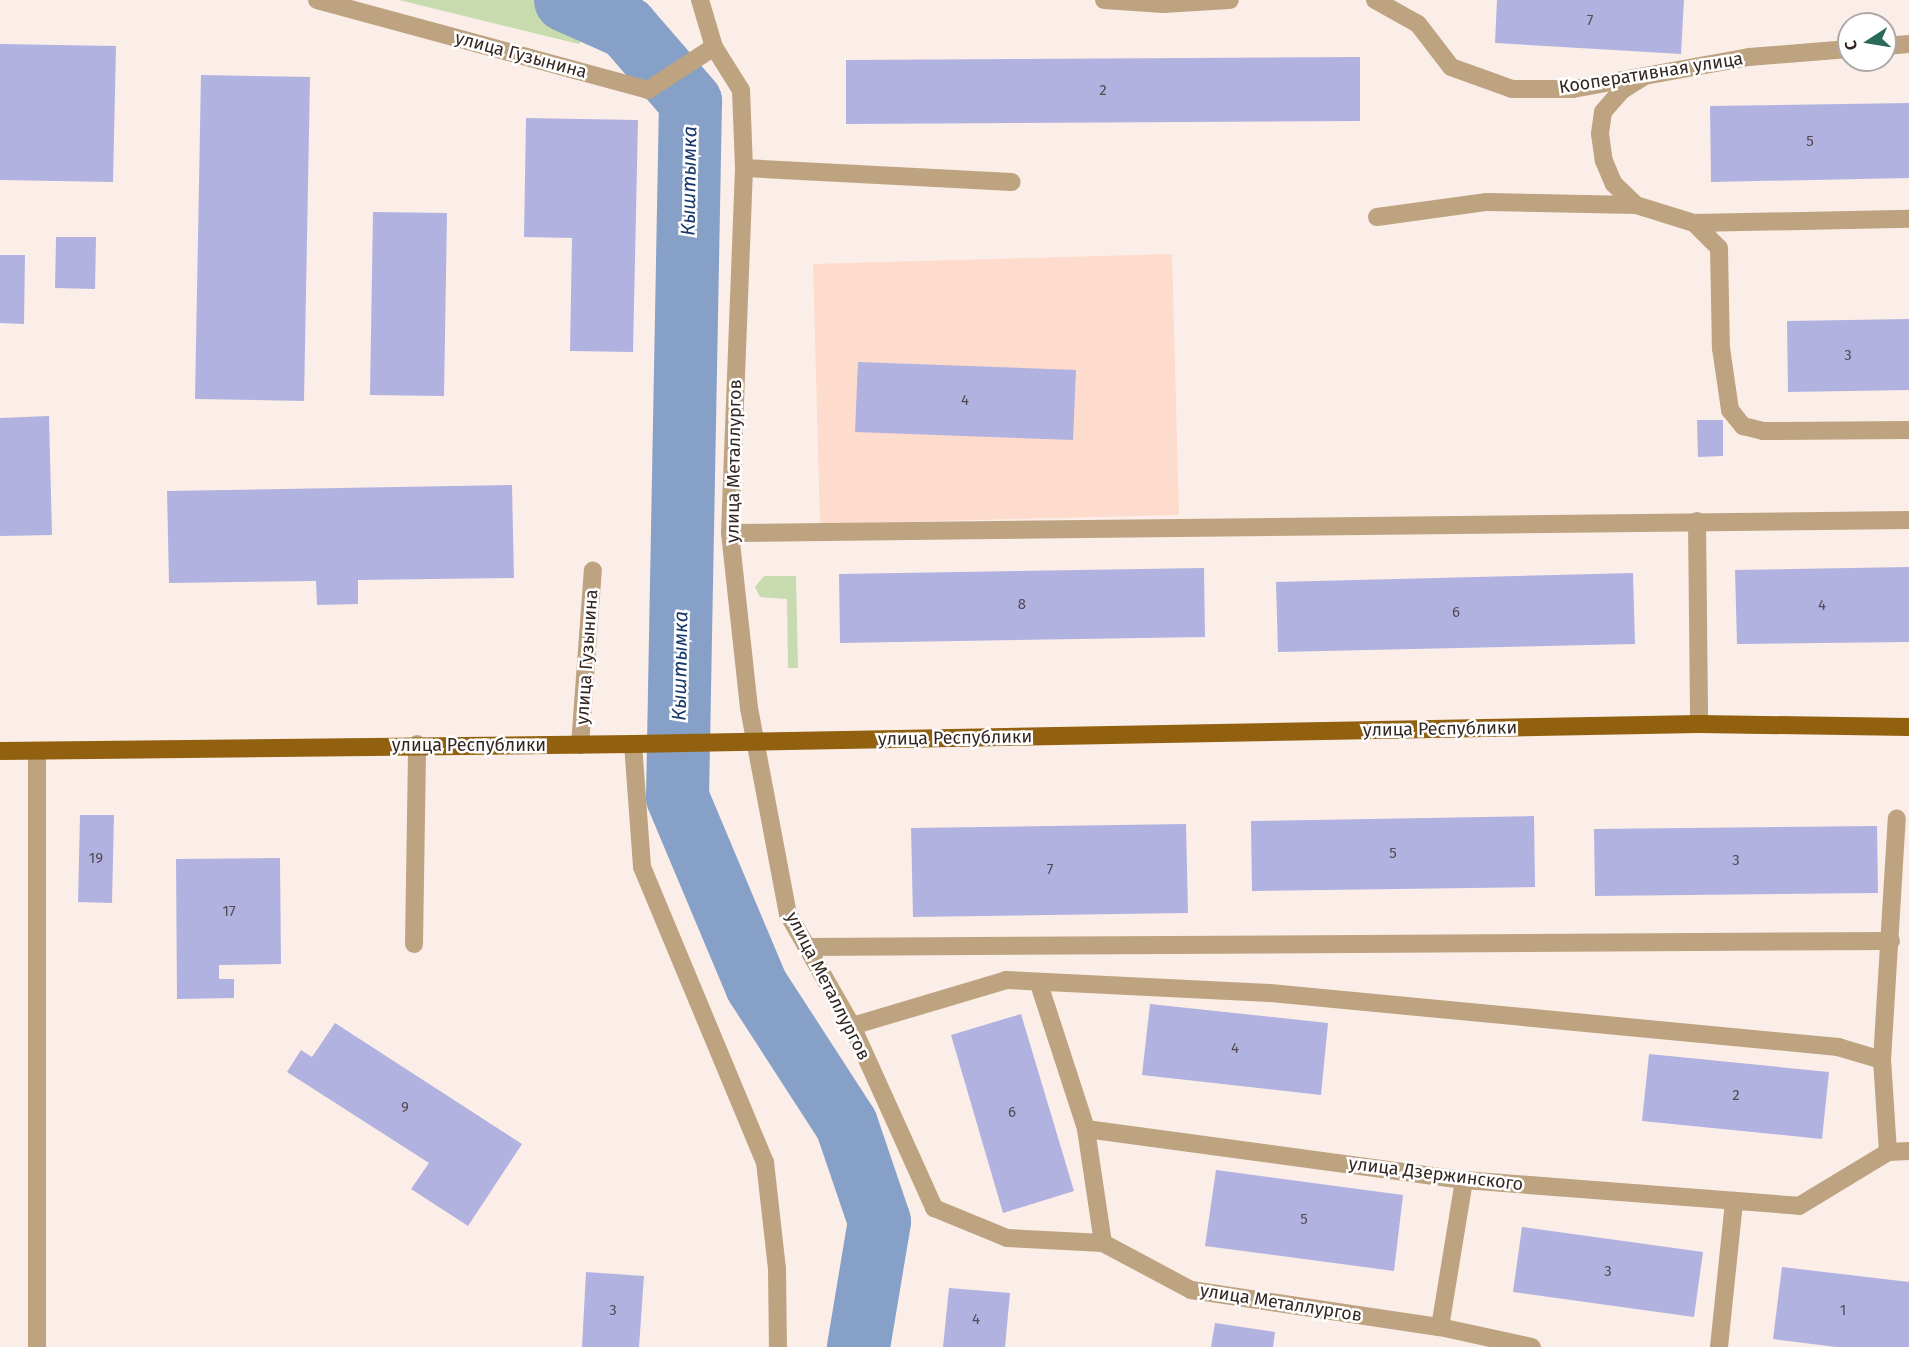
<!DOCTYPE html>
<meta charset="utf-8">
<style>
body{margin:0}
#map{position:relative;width:1909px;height:1347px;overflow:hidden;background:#fbeee8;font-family:"Fira Sans",sans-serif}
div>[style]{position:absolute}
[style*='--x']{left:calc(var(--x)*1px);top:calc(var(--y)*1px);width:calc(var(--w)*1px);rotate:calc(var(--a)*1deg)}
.built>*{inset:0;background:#fddccd}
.green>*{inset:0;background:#c7dbae}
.river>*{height:63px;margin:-31.5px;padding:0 31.5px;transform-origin:31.5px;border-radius:31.5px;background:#86a0c8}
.building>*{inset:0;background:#b2b2e1}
.minor>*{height:18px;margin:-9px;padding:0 9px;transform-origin:9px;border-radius:9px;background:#bea381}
.major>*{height:18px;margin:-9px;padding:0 9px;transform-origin:9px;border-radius:9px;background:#916110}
span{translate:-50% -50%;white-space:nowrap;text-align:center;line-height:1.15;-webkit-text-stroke:5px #fff;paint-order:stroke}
.number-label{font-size:15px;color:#544a52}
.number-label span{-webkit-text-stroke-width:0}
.street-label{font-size:18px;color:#342722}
.water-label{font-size:20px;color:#18386b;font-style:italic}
.north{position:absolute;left:1837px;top:12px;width:60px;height:60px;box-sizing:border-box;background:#fff;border:2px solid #aea9a7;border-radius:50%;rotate:258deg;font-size:16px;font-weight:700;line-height:24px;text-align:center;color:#342722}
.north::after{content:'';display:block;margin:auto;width:21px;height:27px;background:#296a58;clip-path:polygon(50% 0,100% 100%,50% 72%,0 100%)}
</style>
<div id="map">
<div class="built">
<i style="clip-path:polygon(1172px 254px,1179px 515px,820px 524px,813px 264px)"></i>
</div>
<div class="green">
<i style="clip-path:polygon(399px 0,610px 0,579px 44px)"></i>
<i style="clip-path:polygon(764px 576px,796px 576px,798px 668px,788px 668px,787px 599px,760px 597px,755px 587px)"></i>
</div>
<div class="river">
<i style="--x:565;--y:0;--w:67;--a:23.9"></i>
<i style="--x:626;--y:27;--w:98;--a:49.1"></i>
<i style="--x:690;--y:101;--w:696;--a:91.07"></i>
<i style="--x:677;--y:797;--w:204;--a:67.2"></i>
<i style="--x:756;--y:985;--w:166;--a:57.1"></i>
<i style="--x:846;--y:1124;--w:102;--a:71.2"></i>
<i style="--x:879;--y:1221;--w:128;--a:99.5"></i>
</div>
<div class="building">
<i style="clip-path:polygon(1497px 0,1684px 0,1681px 54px,1495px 43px)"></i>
<i style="clip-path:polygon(0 44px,116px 46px,113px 182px,0 180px)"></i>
<i style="clip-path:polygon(1360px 57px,1360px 121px,846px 124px,846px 60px)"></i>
<i style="clip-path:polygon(201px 75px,310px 77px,304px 401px,195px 399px)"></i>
<i style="clip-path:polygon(1909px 103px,1909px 178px,1711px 182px,1710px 106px)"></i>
<i style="clip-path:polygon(526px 118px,638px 120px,633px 352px,570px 351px,572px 238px,524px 237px)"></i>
<i style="clip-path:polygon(373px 212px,447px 213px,444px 396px,370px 395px)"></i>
<i style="clip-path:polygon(56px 237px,96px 237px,95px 289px,55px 288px)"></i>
<i style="clip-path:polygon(0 255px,25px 255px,24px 324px,0 323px)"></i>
<i style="clip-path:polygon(1909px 319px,1909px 390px,1788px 392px,1787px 321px)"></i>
<i style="clip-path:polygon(858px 362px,1076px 370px,1073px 440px,855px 432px)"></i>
<i style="clip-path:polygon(49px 416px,52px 535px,0 536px,0 418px)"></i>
<i style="clip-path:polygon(1697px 420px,1723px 420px,1723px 456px,1698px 457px)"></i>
<i style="clip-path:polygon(512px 485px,514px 578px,358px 580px,358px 604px,317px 605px,316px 581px,169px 583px,167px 491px)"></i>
<i style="clip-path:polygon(1909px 567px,1909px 642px,1737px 644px,1735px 570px)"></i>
<i style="clip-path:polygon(1204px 568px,1205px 637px,840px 643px,839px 574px)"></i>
<i style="clip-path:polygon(1633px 573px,1635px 644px,1278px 652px,1276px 582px)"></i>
<i style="clip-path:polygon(80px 815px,114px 815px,112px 903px,78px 902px)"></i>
<i style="clip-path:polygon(1534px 816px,1535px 887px,1252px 891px,1251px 821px)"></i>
<i style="clip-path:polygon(1186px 824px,1188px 913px,913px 917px,911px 828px)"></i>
<i style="clip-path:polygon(1877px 826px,1878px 893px,1595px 896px,1594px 829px)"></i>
<i style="clip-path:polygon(280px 858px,281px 964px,219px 965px,219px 979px,234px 979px,234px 998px,177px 999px,176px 859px)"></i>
<i style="clip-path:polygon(1150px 1004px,1328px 1023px,1321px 1095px,1142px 1075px)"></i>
<i style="clip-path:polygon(1021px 1014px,1074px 1191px,1003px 1213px,951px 1035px)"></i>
<i style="clip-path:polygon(335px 1023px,522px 1144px,468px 1226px,411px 1189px,429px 1163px,287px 1072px,301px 1050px,312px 1057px)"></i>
<i style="clip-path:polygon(1649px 1054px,1829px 1072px,1822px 1139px,1642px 1121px)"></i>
<i style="clip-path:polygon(1216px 1170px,1403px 1195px,1394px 1271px,1205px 1246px)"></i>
<i style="clip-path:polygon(1522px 1227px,1703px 1252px,1694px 1317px,1513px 1292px)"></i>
<i style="clip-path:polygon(1782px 1267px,1909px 1282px,1909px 1347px,1836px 1347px,1773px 1339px)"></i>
<i style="clip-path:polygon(586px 1272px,644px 1276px,639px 1347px,582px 1347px)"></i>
<i style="clip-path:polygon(949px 1288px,1010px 1293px,1005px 1347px,943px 1347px)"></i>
<i style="clip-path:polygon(1215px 1323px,1275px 1332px,1273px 1347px,1211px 1347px)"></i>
</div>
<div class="minor">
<i style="--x:317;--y:0;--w:343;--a:15.2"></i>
<i style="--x:648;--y:90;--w:79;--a:-33.1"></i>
<i style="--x:700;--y:0;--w:49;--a:73.4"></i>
<i style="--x:714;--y:47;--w:51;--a:57.9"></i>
<i style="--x:741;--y:90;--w:78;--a:87.8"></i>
<i style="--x:744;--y:168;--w:365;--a:92.2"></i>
<i style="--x:730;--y:533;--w:176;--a:83.8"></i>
<i style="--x:749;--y:708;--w:210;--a:79.3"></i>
<i style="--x:788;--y:914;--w:129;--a:60.3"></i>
<i style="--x:852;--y:1026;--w:200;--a:65.7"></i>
<i style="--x:934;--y:1208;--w:79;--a:22.3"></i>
<i style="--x:1007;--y:1238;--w:96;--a:3"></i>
<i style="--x:1103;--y:1243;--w:100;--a:28.1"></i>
<i style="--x:1191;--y:1290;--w:252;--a:8.5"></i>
<i style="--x:1440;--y:1327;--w:94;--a:12.3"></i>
<i style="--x:1104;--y:0;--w:59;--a:3.9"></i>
<i style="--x:1163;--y:4;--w:67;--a:-3.4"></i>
<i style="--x:1375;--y:0;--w:49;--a:29.2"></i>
<i style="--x:1418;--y:24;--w:54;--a:52.5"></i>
<i style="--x:1451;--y:67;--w:65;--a:19.8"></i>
<i style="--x:1512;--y:89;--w:61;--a:0"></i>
<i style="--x:1573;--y:89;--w:179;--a:-10.3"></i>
<i style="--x:1749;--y:57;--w:100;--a:-4.6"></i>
<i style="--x:1885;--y:46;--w:24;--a:-5"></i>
<i style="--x:1643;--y:77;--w:25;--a:148"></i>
<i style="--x:1622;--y:90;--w:29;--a:131"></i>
<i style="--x:1603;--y:112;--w:22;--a:98"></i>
<i style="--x:1600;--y:134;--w:27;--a:82"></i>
<i style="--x:1604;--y:161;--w:25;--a:67"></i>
<i style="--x:1614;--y:184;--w:30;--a:44"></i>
<i style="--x:1636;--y:205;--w:61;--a:17.2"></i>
<i style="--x:1694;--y:223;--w:35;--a:45"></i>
<i style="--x:1719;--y:248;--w:100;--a:88.9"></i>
<i style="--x:1721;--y:348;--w:63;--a:81.7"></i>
<i style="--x:1730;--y:410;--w:21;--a:51"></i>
<i style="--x:1743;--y:426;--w:21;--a:14"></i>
<i style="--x:1763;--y:431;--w:146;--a:-0.4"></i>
<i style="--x:744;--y:168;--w:268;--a:3"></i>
<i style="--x:1377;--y:217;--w:111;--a:-7.8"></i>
<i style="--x:1487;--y:202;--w:149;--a:1.2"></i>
<i style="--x:1694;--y:223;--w:215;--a:-1.1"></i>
<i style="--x:1697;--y:521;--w:203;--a:89.4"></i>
<i style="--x:730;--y:533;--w:1179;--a:-0.63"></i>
<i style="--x:633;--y:744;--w:123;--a:85.8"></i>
<i style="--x:642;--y:867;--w:320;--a:67.4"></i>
<i style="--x:765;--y:1162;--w:108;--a:83.6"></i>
<i style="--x:777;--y:1269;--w:78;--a:89.3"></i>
<i style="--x:580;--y:745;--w:175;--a:-85.8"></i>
<i style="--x:37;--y:751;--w:596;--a:90"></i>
<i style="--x:414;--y:944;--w:200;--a:-89.1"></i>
<i style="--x:806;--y:947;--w:1085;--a:-0.32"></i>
<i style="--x:1039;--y:984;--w:152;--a:72"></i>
<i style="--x:852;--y:1026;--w:161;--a:-16.6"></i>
<i style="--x:1006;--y:980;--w:264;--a:2.8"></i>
<i style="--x:1270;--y:993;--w:571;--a:5.43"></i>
<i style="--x:1838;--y:1047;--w:46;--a:16.5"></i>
<i style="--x:1888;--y:1152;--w:92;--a:-93.7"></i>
<i style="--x:1882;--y:1060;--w:242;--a:-86.5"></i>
<i style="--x:1103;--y:1243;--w:115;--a:-98.5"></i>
<i style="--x:1086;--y:1129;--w:381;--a:7.7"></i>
<i style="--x:1464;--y:1180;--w:336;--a:4.4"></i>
<i style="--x:1799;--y:1206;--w:104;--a:-31.2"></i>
<i style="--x:1888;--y:1152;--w:21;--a:-3"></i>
<i style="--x:1440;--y:1327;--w:149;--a:-80.7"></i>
<i style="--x:1719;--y:1347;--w:147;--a:-84.1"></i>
</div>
<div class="major">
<i style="--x:0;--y:751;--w:633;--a:-0.63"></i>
<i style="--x:633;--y:744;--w:1066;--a:-1.07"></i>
<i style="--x:1699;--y:724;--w:210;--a:0.8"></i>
</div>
<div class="number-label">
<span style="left:1590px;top:21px">7</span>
<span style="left:1103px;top:91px">2</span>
<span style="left:1810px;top:142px">5</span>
<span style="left:1848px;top:356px">3</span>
<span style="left:965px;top:401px">4</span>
<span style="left:1022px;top:605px">8</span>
<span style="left:1822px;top:606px">4</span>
<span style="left:1456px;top:613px">6</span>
<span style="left:1393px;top:854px">5</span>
<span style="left:96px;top:859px">19</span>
<span style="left:1736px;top:861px">3</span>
<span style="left:1050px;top:870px">7</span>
<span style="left:229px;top:912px">17</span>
<span style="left:1235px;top:1049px">4</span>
<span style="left:1736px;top:1096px">2</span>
<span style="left:405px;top:1108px">9</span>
<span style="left:1012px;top:1113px">6</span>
<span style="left:1304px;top:1220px">5</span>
<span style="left:1608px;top:1272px">3</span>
<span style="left:613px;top:1311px">3</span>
<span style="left:1843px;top:1311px">1</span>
<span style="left:976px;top:1320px">4</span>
</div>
<div class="street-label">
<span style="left:521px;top:55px;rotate:15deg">улица Гузынина</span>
<span style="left:1651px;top:73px;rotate:-9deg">Кооперативная улица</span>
<span style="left:734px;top:461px;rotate:-89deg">улица Металлургов</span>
<span style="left:587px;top:657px;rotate:-86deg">улица Гузынина</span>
<span style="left:1440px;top:729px;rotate:-1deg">улица Республики</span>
<span style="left:955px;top:738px;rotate:-1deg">улица Республики</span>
<span style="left:469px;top:745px">улица Республики</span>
<span style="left:828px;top:986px;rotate:63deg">улица Металлургов</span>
<span style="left:1436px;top:1174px;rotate:7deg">улица Дзержинского</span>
<span style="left:1281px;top:1303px;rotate:9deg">улица Металлургов</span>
</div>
<div class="water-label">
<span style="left:689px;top:181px;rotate:-89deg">Кыштымка</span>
<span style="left:680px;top:666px;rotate:-89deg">Кыштымка</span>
</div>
<div class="north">С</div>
</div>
